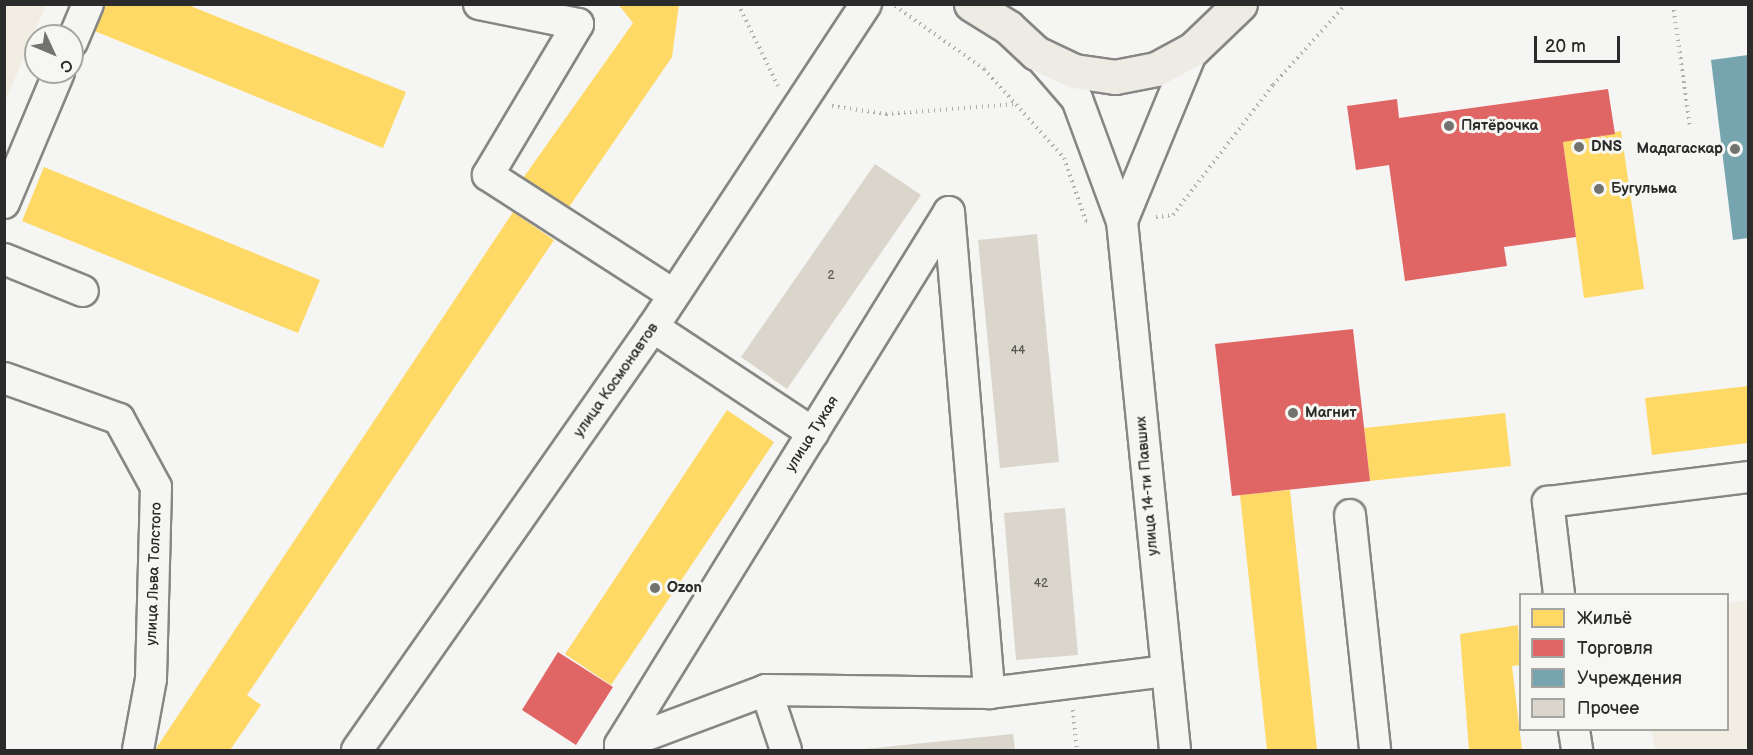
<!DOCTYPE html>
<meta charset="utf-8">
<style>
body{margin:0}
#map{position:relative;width:1753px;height:755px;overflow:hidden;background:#f5f5f3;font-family:"Balsamiq Sans",sans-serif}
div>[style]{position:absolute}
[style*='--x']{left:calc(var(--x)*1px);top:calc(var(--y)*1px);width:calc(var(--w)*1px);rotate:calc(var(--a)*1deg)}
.built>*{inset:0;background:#f2ede3}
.homes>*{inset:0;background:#ffd966}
.shops>*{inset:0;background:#e06666}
.public>*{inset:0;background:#76a5af}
.building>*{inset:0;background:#dbd6cb}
.path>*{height:4px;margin-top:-2px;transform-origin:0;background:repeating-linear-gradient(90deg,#b0b0af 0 1.5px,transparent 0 6px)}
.roads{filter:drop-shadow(2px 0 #868685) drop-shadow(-2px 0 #868685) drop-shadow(0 2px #868685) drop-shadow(0 -2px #868685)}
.minor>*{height:30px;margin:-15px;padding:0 15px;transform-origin:15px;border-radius:15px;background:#f5f5f3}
.major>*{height:33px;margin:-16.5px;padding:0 16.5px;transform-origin:16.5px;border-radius:16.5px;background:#eeebe4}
.dots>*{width:16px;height:16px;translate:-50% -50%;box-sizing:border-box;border:3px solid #f6f6f2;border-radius:50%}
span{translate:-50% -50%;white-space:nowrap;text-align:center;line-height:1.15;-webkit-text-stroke:6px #f6f6f2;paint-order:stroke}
.number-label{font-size:12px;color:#575653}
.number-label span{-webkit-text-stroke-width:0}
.poi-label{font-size:15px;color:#2b2b2b;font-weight:700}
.left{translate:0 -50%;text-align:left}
.right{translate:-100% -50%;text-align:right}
.street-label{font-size:15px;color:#2b2b2b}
.frame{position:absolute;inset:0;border:6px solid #2b2b2b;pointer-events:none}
.legend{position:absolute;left:1519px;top:593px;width:210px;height:138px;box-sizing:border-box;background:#f6f6f2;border:2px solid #a5a5a2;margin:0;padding:8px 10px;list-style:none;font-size:18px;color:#2b2b2b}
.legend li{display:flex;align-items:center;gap:12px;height:30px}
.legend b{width:30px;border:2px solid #a5a5a2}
.north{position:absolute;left:24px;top:24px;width:60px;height:60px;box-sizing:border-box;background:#f6f6f2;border:2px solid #a5a5a2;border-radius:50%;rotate:134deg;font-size:16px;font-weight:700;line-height:24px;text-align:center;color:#2b2b2b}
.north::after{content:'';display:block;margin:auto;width:21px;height:27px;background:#727271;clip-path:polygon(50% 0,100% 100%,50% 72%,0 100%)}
.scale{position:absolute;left:1534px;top:36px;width:86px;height:27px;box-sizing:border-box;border:3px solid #2b2b2b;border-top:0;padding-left:8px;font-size:18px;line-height:21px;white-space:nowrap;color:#2b2b2b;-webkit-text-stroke:4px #f6f6f2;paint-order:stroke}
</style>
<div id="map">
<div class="built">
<i style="clip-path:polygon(5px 4px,46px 5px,5px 102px,4px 5px)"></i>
<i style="clip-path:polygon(1748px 600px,1748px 750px,1655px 750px,1652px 730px,1728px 730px,1728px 603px)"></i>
</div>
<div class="homes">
<i style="clip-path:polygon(618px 4px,679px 4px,672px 57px,567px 210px,521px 181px,633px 23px)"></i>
<i style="clip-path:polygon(102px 5px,188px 5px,406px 92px,383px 148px,92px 30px)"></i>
<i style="clip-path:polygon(1621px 131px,1644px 289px,1584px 298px,1563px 142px)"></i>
<i style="clip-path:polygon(44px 167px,320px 280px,298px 333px,22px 221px)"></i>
<i style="clip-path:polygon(513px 212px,554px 240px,247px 695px,261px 705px,230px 750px,155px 750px)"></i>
<i style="clip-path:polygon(1748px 386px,1748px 443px,1652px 455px,1645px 398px)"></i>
<i style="clip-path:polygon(727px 410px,774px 442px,611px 685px,565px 654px)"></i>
<i style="clip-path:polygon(1505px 413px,1511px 466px,1370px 481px,1364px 428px)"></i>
<i style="clip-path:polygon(1290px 490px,1317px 750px,1267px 750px,1240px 495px)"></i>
<i style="clip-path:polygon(1518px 625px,1520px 665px,1512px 666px,1522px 750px,1469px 750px,1460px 634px)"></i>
</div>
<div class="shops">
<i style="clip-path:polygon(1608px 89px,1615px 134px,1563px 142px,1576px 237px,1504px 247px,1507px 266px,1405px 281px,1389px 165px,1356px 170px,1347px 106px,1397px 99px,1399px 118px)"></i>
<i style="clip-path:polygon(1353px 329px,1370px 481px,1232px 496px,1215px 344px)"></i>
<i style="clip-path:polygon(558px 652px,613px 687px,576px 745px,522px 710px)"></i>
</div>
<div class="public">
<i style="clip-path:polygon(1748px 55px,1748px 238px,1733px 240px,1711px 60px)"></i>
</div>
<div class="building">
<i style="clip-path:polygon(875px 164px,921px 195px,787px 389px,741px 357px)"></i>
<i style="clip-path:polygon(1037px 234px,1059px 462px,1000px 468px,978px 240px)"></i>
<i style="clip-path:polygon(1065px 508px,1078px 655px,1016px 660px,1004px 513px)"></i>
<i style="clip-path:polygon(1013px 734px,1015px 750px,864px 750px,864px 749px)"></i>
</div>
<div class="path">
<i style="--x:738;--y:4;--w:91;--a:64"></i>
<i style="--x:1673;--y:4;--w:124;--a:82.1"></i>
<i style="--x:895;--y:6;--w:109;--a:35.3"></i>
<i style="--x:984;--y:69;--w:120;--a:48"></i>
<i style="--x:1064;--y:158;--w:67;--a:70.8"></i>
<i style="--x:1086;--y:221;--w:5;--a:0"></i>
<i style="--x:832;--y:106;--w:55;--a:8.4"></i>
<i style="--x:886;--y:114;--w:130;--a:-4.4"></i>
<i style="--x:1156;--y:217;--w:17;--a:-7"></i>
<i style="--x:1173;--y:215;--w:164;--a:-52.4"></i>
<i style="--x:1273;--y:85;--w:109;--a:-48"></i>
<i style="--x:1073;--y:710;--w:40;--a:84.3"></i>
</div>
<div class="roads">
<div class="minor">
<i style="--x:479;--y:4;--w:101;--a:11.4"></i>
<i style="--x:578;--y:24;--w:176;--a:120.8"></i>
<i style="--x:488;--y:175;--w:221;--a:32.8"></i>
<i style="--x:72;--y:42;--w:41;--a:-67.2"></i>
<i style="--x:1037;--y:53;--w:61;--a:49"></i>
<i style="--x:1077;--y:99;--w:130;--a:69.8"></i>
<i style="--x:1122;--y:221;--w:532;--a:84.28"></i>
<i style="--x:4;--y:203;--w:142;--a:-67.2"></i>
<i style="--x:1122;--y:221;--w:186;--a:-67.6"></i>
<i style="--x:4;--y:259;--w:85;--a:22.1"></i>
<i style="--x:653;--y:327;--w:192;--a:33.5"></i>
<i style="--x:4;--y:378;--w:122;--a:19.6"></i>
<i style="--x:119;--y:419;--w:77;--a:61.4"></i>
<i style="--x:156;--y:487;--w:192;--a:91.5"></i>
<i style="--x:151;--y:679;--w:72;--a:100.4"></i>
<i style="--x:1350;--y:515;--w:236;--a:83.9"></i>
<i style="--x:1559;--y:594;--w:93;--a:-96.8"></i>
<i style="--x:1548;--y:502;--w:202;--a:-7.1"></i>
<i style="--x:766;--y:690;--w:63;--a:71.6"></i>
<i style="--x:1574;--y:730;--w:20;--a:81"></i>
<i style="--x:620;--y:745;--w:626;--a:-58.31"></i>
<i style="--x:949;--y:212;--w:483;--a:85.2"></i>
<i style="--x:620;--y:745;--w:156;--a:-20.6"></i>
<i style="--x:766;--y:690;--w:223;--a:0.8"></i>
<i style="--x:989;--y:693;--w:177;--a:-7.1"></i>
<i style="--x:357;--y:750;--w:516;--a:-55.02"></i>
<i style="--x:653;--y:327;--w:387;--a:-56.6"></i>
</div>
<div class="major">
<i style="--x:971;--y:4;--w:44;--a:31.9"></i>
<i style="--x:1008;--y:27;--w:38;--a:43"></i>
<i style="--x:1036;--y:53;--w:42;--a:25.3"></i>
<i style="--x:1074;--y:71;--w:41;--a:8.3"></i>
<i style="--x:1115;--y:77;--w:42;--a:-11"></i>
<i style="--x:1156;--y:69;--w:42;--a:-28.4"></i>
<i style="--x:1193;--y:49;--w:65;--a:-43.8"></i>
</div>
</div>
<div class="dots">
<i style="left:1449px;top:126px;background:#727271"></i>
<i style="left:1579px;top:147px;background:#727271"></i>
<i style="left:1735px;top:149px;background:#727271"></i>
<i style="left:1599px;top:189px;background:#727271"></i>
<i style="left:1293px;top:413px;background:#727271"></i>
<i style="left:655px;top:588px;background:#727271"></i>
</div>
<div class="number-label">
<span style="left:831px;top:276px">2</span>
<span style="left:1018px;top:351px">44</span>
<span style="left:1041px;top:584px">42</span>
</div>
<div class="poi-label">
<span class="left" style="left:1461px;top:126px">Пятёрочка</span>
<span class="left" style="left:1591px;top:147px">DNS</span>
<span class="right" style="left:1723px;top:149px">Мадагаскар</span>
<span class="left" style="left:1611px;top:189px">Бугульма</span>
<span class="left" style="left:1305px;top:413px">Магнит</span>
<span class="left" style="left:667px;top:588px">Ozon</span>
</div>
<div class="street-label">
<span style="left:616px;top:380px;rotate:-55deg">улица Космонавтов</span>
<span style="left:812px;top:434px;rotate:-58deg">улица Тукая</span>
<span style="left:1147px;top:486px;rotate:-95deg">улица 14-ти Павших</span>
<span style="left:154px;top:574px;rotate:-88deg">улица Льва Толстого</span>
</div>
<div class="frame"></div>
<ul class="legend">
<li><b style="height:16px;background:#ffd966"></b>Жильё</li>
<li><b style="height:16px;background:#e06666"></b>Торговля</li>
<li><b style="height:16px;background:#76a5af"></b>Учреждения</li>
<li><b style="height:16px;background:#dbd6cb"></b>Прочее</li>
</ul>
<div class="north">С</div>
<div class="scale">20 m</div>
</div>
